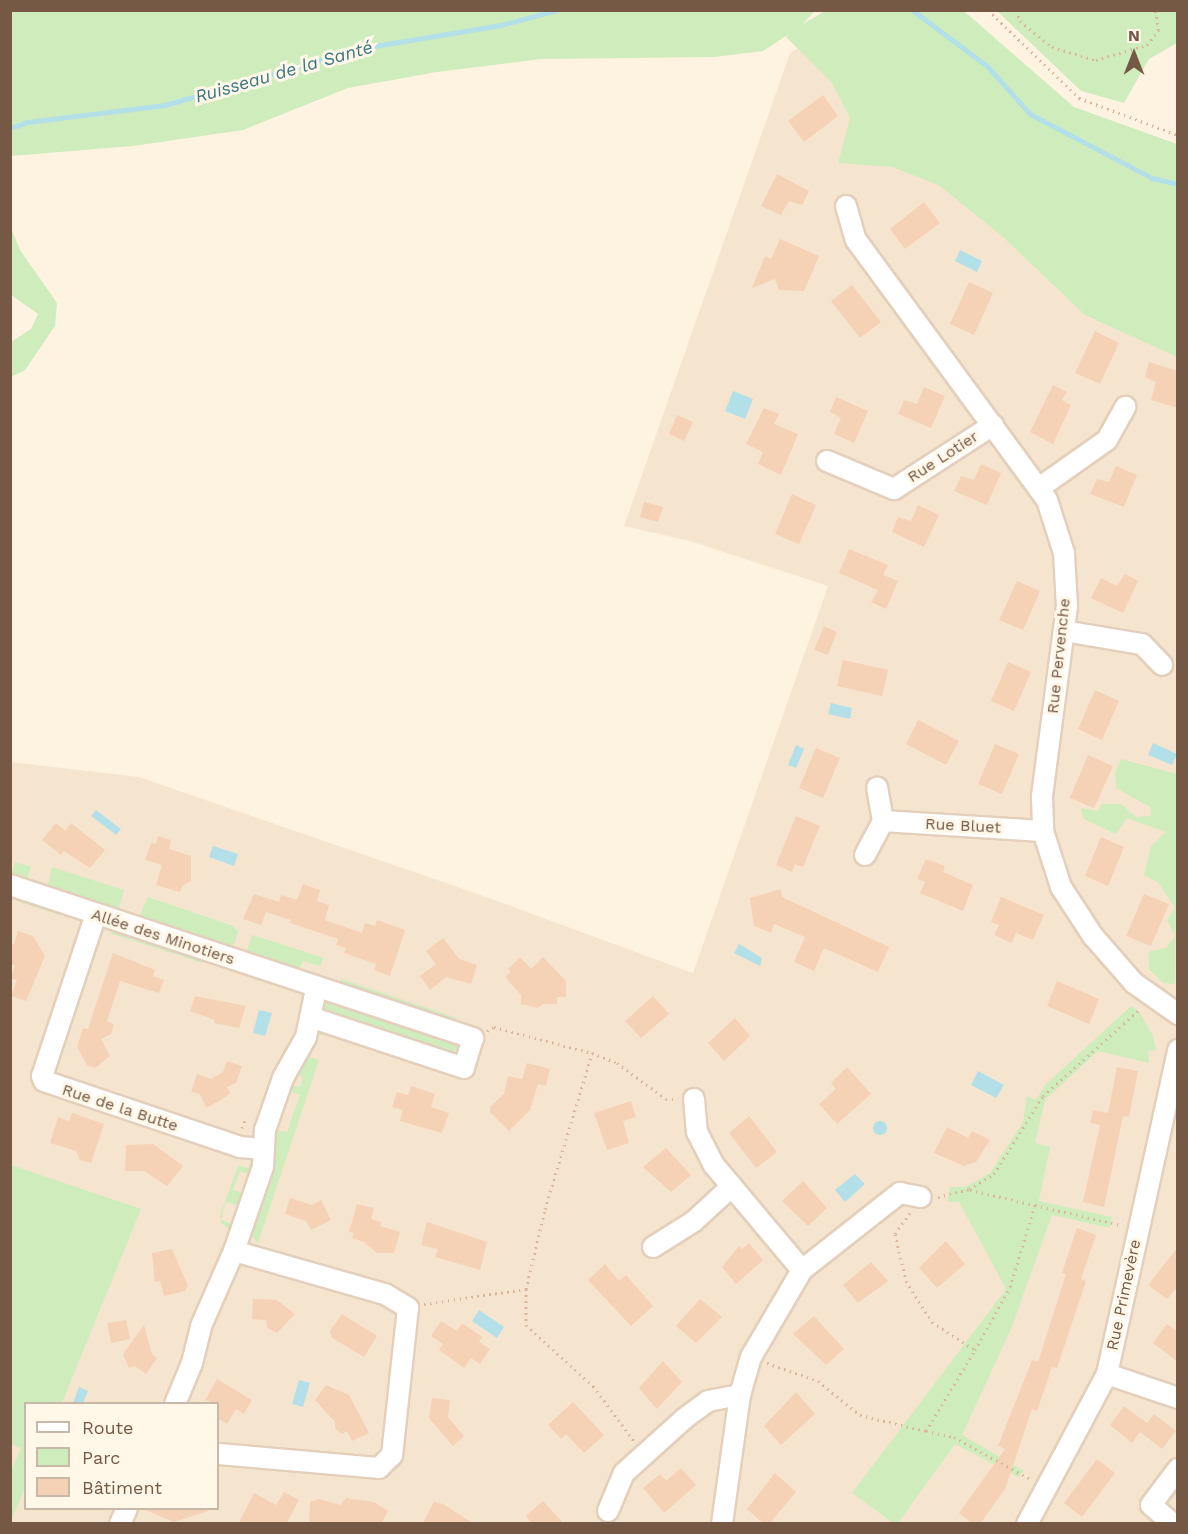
<!DOCTYPE html>
<meta charset="utf-8">
<style>
body{margin:0}
#map{position:relative;width:1188px;height:1534px;overflow:hidden;background:#fef3e0;font-family:"Work Sans",sans-serif}
div>[style]{position:absolute}
[style*='--x']{left:calc(var(--x)*1px);top:calc(var(--y)*1px);width:calc(var(--w)*1px);rotate:calc(var(--a)*1deg)}
.residential>*{inset:0;background:#f6e5ce}
.green>*{inset:0;background:#cfecbd}
.water>*{inset:0;background:#b3dfe9}
.round{border-radius:50%}
.stream>*{height:5px;margin:-2.5px;padding:0 2.5px;transform-origin:2.5px;border-radius:2.5px;background:#b3dfe9}
.building>*{inset:0;background:#f5d1b5}
.path>*{height:3px;margin-top:-1.5px;transform-origin:0;background:repeating-linear-gradient(90deg,#dab599 0 1.5px,transparent 0 6px)}
.roads{filter:drop-shadow(2px 0 #e3cfbb) drop-shadow(-2px 0 #e3cfbb) drop-shadow(0 2px #e3cfbb) drop-shadow(0 -2px #e3cfbb)}
.minor>*{height:20px;margin:-10px;padding:0 10px;transform-origin:10px;border-radius:10px;background:#fff}
span{translate:-50% -50%;white-space:nowrap;text-align:center;line-height:1.15;-webkit-text-stroke:6px #fff7e8;paint-order:stroke}
.street-label{font-size:16px;color:#765945}
.water-label{font-size:18px;color:#3b7685;font-style:italic}
.frame{position:absolute;inset:0;border:12px solid #765945;pointer-events:none}
.legend{position:absolute;left:24px;top:1402px;width:195px;height:108px;box-sizing:border-box;background:#fff7e8;border:2px solid #c8b8a7;margin:0;padding:8px 10px;list-style:none;font-size:18px;color:#765945}
.legend li{display:flex;align-items:center;gap:12px;height:30px}
.legend b{width:30px;border:2px solid #c8b8a7}
.north{position:absolute;left:1104px;top:24px;width:60px;height:60px;-webkit-text-stroke:4px #fff7e8;paint-order:stroke;rotate:0deg;font-size:16px;font-weight:700;line-height:24px;text-align:center;color:#765945}
.north::after{content:'';display:block;margin:auto;width:21px;height:27px;background:#765945;clip-path:polygon(50% 0,100% 100%,50% 72%,0 100%)}
</style>
<div id="map">
<div class="residential">
<i style="clip-path:polygon(evenodd,855px 11px,1177px 233px,1177px 1523px,11px 1524px,11px 762px,139px 777px,475px 893px,693px 973px,828px 586px,690px 541px,624px 526px,790px 53px,855px 11px,26px 1404px,218px 1404px,218px 1508px,26px 1508px,26px 1404px)"></i>
</div>
<div class="green">
<i style="clip-path:polygon(11px 10px,815px 11px,803px 24px,825px 11px,964px 11px,1074px 107px,1177px 144px,1177px 357px,1085px 315px,1003px 237px,940px 186px,893px 167px,838px 163px,850px 118px,832px 83px,786px 37px,789px 34px,763px 51px,714px 57px,541px 59px,437px 72px,348px 88px,243px 130px,133px 146px,11px 156px)"></i>
<i style="clip-path:polygon(997px 11px,1177px 11px,1177px 43px,1149px 59px,1124px 103px,1081px 91px)"></i>
<i style="clip-path:polygon(11px 228px,20px 250px,57px 303px,55px 326px,25px 370px,11px 377px,11px 342px,31px 329px,38px 314px,11px 295px)"></i>
<i style="clip-path:polygon(1121px 759px,1177px 774px,1175px 984px,1163px 983px,1149px 969px,1148px 952px,1166px 948px,1175px 936px,1167px 920px,1175px 908px,1158px 882px,1144px 875px,1151px 846px,1166px 832px,1127px 818px,1116px 834px,1084px 819px,1081px 808px,1098px 811px,1102px 804px,1121px 804px,1136px 817px,1151px 816px,1150px 807px,1116px 788px,1115px 773px)"></i>
<i style="clip-path:polygon(15px 862px,31px 867px,26px 882px,11px 877px)"></i>
<i style="clip-path:polygon(52px 867px,124px 890px,118px 912px,47px 889px)"></i>
<i style="clip-path:polygon(11px 892px,62px 909px,59px 915px,11px 899px)"></i>
<i style="clip-path:polygon(148px 897px,233px 926px,238px 931px,232px 951px,138px 919px)"></i>
<i style="clip-path:polygon(112px 926px,204px 957px,202px 963px,110px 933px)"></i>
<i style="clip-path:polygon(252px 935px,256px 936px,324px 958px,320px 966px,303px 961px,298px 972px,246px 954px)"></i>
<i style="clip-path:polygon(341px 979px,457px 1018px,452px 1022px,339px 986px)"></i>
<i style="clip-path:polygon(329px 997px,458px 1041px,458px 1048px,450px 1055px,323px 1013px,323px 1003px)"></i>
<i style="clip-path:polygon(1131px 1006px,1140px 1013px,1153px 1036px,1156px 1050px,1148px 1051px,1149px 1063px,1098px 1051px,1045px 1100px,1035px 1143px,1050px 1147px,1039px 1201px,1112px 1217px,1110px 1228px,1052px 1215px,1011px 1329px,962px 1435px,1024px 1471px,1018px 1477px,955px 1444px,898px 1523px,893px 1523px,852px 1493px,1006px 1289px,959px 1202px,947px 1202px,950px 1187px,965px 1187px,990px 1173px,1023px 1122px,1027px 1096px,1036px 1100px,1046px 1084px)"></i>
<i style="clip-path:polygon(318px 1028px,451px 1071px,451px 1076px,325px 1035px,314px 1035px)"></i>
<i style="clip-path:polygon(307px 1056px,319px 1060px,258px 1243px,249px 1233px,273px 1129px,287px 1132px,300px 1095px,285px 1090px,290px 1085px,300px 1087px,303px 1078px,296px 1073px)"></i>
<i style="clip-path:polygon(243px 1157px,254px 1158px,254px 1174px,240px 1172px,233px 1190px,246px 1194px,241px 1207px,226px 1202px,221px 1220px,235px 1225px,233px 1232px,221px 1223px,220px 1215px,238px 1166px,249px 1168px,250px 1160px)"></i>
<i style="clip-path:polygon(11px 1165px,141px 1209px,62px 1403px,26px 1404px,25px 1488px,11px 1521px,11px 1471px,21px 1448px,10px 1443px)"></i>
</div>
<div class="water">
<i style="clip-path:polygon(960px 250px,982px 261px,977px 272px,955px 261px)"></i>
<i style="clip-path:polygon(733px 391px,753px 399px,745px 419px,725px 411px)"></i>
<i style="clip-path:polygon(831px 703px,852px 708px,850px 719px,828px 714px)"></i>
<i style="clip-path:polygon(1153px 743px,1177px 754px,1172px 765px,1148px 755px)"></i>
<i style="clip-path:polygon(796px 745px,804px 749px,796px 768px,788px 765px)"></i>
<i style="clip-path:polygon(96px 810px,121px 829px,116px 835px,91px 816px)"></i>
<i style="clip-path:polygon(213px 846px,238px 854px,234px 866px,209px 857px)"></i>
<i style="clip-path:polygon(739px 944px,762px 958px,760px 966px,734px 953px)"></i>
<i style="clip-path:polygon(259px 1010px,272px 1013px,265px 1036px,253px 1033px)"></i>
<i style="clip-path:polygon(978px 1071px,1004px 1085px,996px 1098px,971px 1085px)"></i>
<i class="round" style="left:873px;top:1121px;width:14px;height:14px"></i>
<i style="clip-path:polygon(855px 1174px,865px 1184px,845px 1202px,835px 1190px)"></i>
<i style="clip-path:polygon(479px 1310px,504px 1327px,497px 1338px,472px 1321px)"></i>
<i style="clip-path:polygon(299px 1380px,310px 1383px,303px 1407px,292px 1404px)"></i>
<i style="clip-path:polygon(79px 1387px,88px 1391px,83px 1403px,73px 1403px)"></i>
</div>
<div class="stream">
<i style="--x:912;--y:10;--w:94;--a:36.7"></i>
<i style="--x:987;--y:66;--w:64;--a:48.1"></i>
<i style="--x:1030;--y:114;--w:138;--a:27.7"></i>
<i style="--x:1152;--y:178;--w:27;--a:13"></i>
<i style="--x:10;--y:128;--w:18;--a:-19"></i>
<i style="--x:27;--y:122;--w:139;--a:-7"></i>
<i style="--x:165;--y:105;--w:205;--a:-16.1"></i>
<i style="--x:362;--y:48;--w:141;--a:-9.4"></i>
<i style="--x:501;--y:25;--w:58;--a:-15"></i>
</div>
<div class="building">
<i style="clip-path:polygon(823px 95px,838px 116px,804px 142px,788px 121px)"></i>
<i style="clip-path:polygon(777px 174px,809px 191px,802px 205px,789px 201px,781px 215px,761px 206px)"></i>
<i style="clip-path:polygon(924px 202px,940px 223px,905px 249px,890px 229px)"></i>
<i style="clip-path:polygon(780px 239px,819px 256px,804px 291px,779px 290px,775px 279px,752px 288px,765px 256px,771px 259px)"></i>
<i style="clip-path:polygon(969px 282px,993px 293px,974px 335px,950px 324px)"></i>
<i style="clip-path:polygon(852px 285px,881px 322px,860px 338px,831px 301px)"></i>
<i style="clip-path:polygon(1095px 331px,1119px 343px,1100px 384px,1075px 373px)"></i>
<i style="clip-path:polygon(1149px 362px,1178px 371px,1178px 408px,1151px 400px,1156px 382px,1145px 377px)"></i>
<i style="clip-path:polygon(1053px 385px,1067px 392px,1062px 400px,1071px 405px,1053px 444px,1030px 432px)"></i>
<i style="clip-path:polygon(924px 387px,945px 396px,931px 428px,898px 414px,904px 400px,917px 404px)"></i>
<i style="clip-path:polygon(836px 397px,868px 411px,854px 443px,834px 434px,841px 418px,830px 412px)"></i>
<i style="clip-path:polygon(764px 408px,779px 414px,774px 424px,798px 434px,781px 475px,758px 464px,763px 452px,746px 444px)"></i>
<i style="clip-path:polygon(677px 415px,693px 422px,684px 441px,669px 434px)"></i>
<i style="clip-path:polygon(981px 464px,1001px 473px,987px 505px,954px 491px,961px 476px,974px 480px)"></i>
<i style="clip-path:polygon(1116px 466px,1137px 475px,1124px 507px,1090px 494px,1097px 479px,1109px 482px)"></i>
<i style="clip-path:polygon(792px 494px,816px 505px,799px 544px,775px 534px)"></i>
<i style="clip-path:polygon(644px 502px,663px 507px,658px 522px,640px 517px)"></i>
<i style="clip-path:polygon(918px 505px,939px 515px,924px 547px,892px 532px,898px 517px,911px 521px)"></i>
<i style="clip-path:polygon(849px 549px,888px 565px,883px 575px,898px 581px,886px 609px,871px 602px,878px 590px,839px 573px)"></i>
<i style="clip-path:polygon(1125px 574px,1138px 581px,1123px 613px,1091px 598px,1101px 578px,1117px 586px)"></i>
<i style="clip-path:polygon(1017px 581px,1040px 591px,1023px 630px,999px 620px)"></i>
<i style="clip-path:polygon(824px 626px,837px 632px,828px 655px,814px 650px)"></i>
<i style="clip-path:polygon(843px 660px,888px 670px,882px 696px,837px 686px)"></i>
<i style="clip-path:polygon(1008px 662px,1031px 672px,1014px 711px,991px 701px)"></i>
<i style="clip-path:polygon(1095px 690px,1119px 701px,1102px 740px,1078px 729px)"></i>
<i style="clip-path:polygon(918px 720px,959px 741px,946px 765px,906px 744px)"></i>
<i style="clip-path:polygon(995px 744px,1019px 754px,1002px 794px,978px 784px)"></i>
<i style="clip-path:polygon(816px 748px,840px 758px,823px 798px,799px 788px)"></i>
<i style="clip-path:polygon(1088px 755px,1113px 766px,1094px 808px,1070px 798px)"></i>
<i style="clip-path:polygon(796px 816px,820px 826px,803px 867px,795px 864px,792px 872px,776px 865px)"></i>
<i style="clip-path:polygon(56px 823px,65px 831px,71px 823px,105px 850px,90px 868px,64px 851px,61px 855px,42px 840px)"></i>
<i style="clip-path:polygon(158px 836px,171px 840px,169px 849px,191px 856px,191px 881px,182px 886px,180px 892px,156px 885px,162px 865px,145px 860px,151px 843px,156px 844px)"></i>
<i style="clip-path:polygon(1101px 837px,1124px 847px,1108px 886px,1085px 876px)"></i>
<i style="clip-path:polygon(926px 859px,945px 866px,943px 872px,973px 885px,963px 911px,920px 893px,925px 882px,917px 879px)"></i>
<i style="clip-path:polygon(303px 884px,320px 890px,317px 901px,329px 905px,325px 920px,362px 933px,365px 923px,375px 926px,377px 920px,405px 930px,390px 976px,374px 970px,376px 964px,344px 953px,346px 948px,336px 945px,338px 939px,290px 923px,291px 920px,266px 912px,261px 925px,243px 919px,254px 894px,279px 902px,281px 895px,297px 900px)"></i>
<i style="clip-path:polygon(781px 889px,782px 897px,889px 947px,878px 972px,824px 948px,814px 971px,794px 962px,805px 937px,774px 924px,771px 933px,754px 926px,750px 898px)"></i>
<i style="clip-path:polygon(1144px 894px,1169px 904px,1151px 946px,1126px 936px)"></i>
<i style="clip-path:polygon(1001px 897px,1044px 915px,1033px 940px,1016px 933px,1012px 943px,994px 935px,999px 925px,991px 922px)"></i>
<i style="clip-path:polygon(18px 931px,33px 936px,45px 956px,26px 1001px,11px 996px,17px 980px,11px 978px,15px 965px,10px 964px,10px 943px,14px 944px)"></i>
<i style="clip-path:polygon(443px 938px,459px 959px,477px 965px,471px 984px,446px 977px,430px 990px,420px 976px,436px 964px,426px 951px)"></i>
<i style="clip-path:polygon(113px 953px,155px 970px,153px 976px,164px 980px,159px 993px,120px 981px,107px 1021px,114px 1024px,111px 1034px,101px 1039px,110px 1056px,95px 1068px,87px 1065px,77px 1047px,83px 1028px,88px 1029px)"></i>
<i style="clip-path:polygon(520px 957px,531px 969px,543px 957px,566px 981px,566px 997px,557px 997px,557px 1004px,543px 1004px,538px 1008px,521px 1004px,521px 995px,505px 977px,511px 972px,508px 969px)"></i>
<i style="clip-path:polygon(1057px 981px,1099px 999px,1089px 1024px,1047px 1006px)"></i>
<i style="clip-path:polygon(195px 996px,246px 1006px,239px 1028px,214px 1023px,215px 1020px,190px 1011px)"></i>
<i style="clip-path:polygon(653px 996px,669px 1014px,641px 1038px,625px 1021px)"></i>
<i style="clip-path:polygon(735px 1018px,750px 1036px,724px 1061px,708px 1043px)"></i>
<i style="clip-path:polygon(227px 1061px,242px 1066px,236px 1083px,227px 1087px,230px 1093px,223px 1099px,206px 1108px,200px 1094px,191px 1092px,197px 1074px,211px 1079px,223px 1072px)"></i>
<i style="clip-path:polygon(527px 1063px,550px 1069px,546px 1086px,538px 1084px,530px 1110px,509px 1131px,490px 1112px,490px 1107px,504px 1094px,508px 1076px,522px 1079px)"></i>
<i style="clip-path:polygon(847px 1067px,871px 1094px,837px 1124px,819px 1104px,836px 1089px,831px 1083px)"></i>
<i style="clip-path:polygon(1117px 1067px,1138px 1071px,1129px 1117px,1123px 1116px,1104px 1207px,1083px 1202px,1100px 1125px,1090px 1123px,1093px 1110px,1108px 1113px)"></i>
<i style="clip-path:polygon(411px 1086px,435px 1094px,431px 1107px,449px 1113px,442px 1133px,400px 1121px,403px 1110px,392px 1107px,397px 1092px,408px 1095px)"></i>
<i style="clip-path:polygon(631px 1101px,636px 1117px,623px 1121px,629px 1143px,607px 1150px,594px 1113px)"></i>
<i style="clip-path:polygon(72px 1113px,104px 1124px,91px 1163px,80px 1160px,76px 1151px,50px 1143px,58px 1117px,69px 1121px)"></i>
<i style="clip-path:polygon(749px 1116px,777px 1152px,756px 1168px,729px 1133px)"></i>
<i style="clip-path:polygon(947px 1127px,968px 1138px,972px 1131px,990px 1140px,976px 1162px,964px 1166px,934px 1153px)"></i>
<i style="clip-path:polygon(153px 1144px,183px 1166px,167px 1186px,144px 1171px,125px 1171px,126px 1145px)"></i>
<i style="clip-path:polygon(666px 1148px,691px 1175px,671px 1192px,643px 1167px)"></i>
<i style="clip-path:polygon(803px 1181px,827px 1208px,808px 1226px,782px 1201px)"></i>
<i style="clip-path:polygon(290px 1198px,312px 1205px,321px 1200px,331px 1220px,311px 1230px,306px 1221px,285px 1214px)"></i>
<i style="clip-path:polygon(357px 1204px,374px 1208px,371px 1219px,381px 1222px,380px 1226px,400px 1232px,394px 1253px,377px 1253px,364px 1242px,352px 1238px,354px 1233px,349px 1232px)"></i>
<i style="clip-path:polygon(427px 1222px,487px 1242px,480px 1270px,435px 1257px,438px 1249px,421px 1245px)"></i>
<i style="clip-path:polygon(1077px 1228px,1096px 1235px,1081px 1279px,1086px 1281px,1057px 1368px,1052px 1367px,1037px 1411px,1032px 1409px,1005px 1489px,980px 1524px,973px 1524px,959px 1513px,1005px 1449px,998px 1446px,1032px 1360px,1038px 1362px,1066px 1274px,1062px 1273px)"></i>
<i style="clip-path:polygon(946px 1241px,965px 1264px,937px 1288px,919px 1268px)"></i>
<i style="clip-path:polygon(749px 1243px,763px 1260px,736px 1284px,722px 1267px,739px 1246px,742px 1249px)"></i>
<i style="clip-path:polygon(1178px 1247px,1178px 1286px,1167px 1299px,1148px 1285px)"></i>
<i style="clip-path:polygon(172px 1249px,188px 1286px,185px 1291px,164px 1296px,160px 1281px,155px 1282px,152px 1253px)"></i>
<i style="clip-path:polygon(871px 1262px,888px 1281px,858px 1303px,843px 1285px)"></i>
<i style="clip-path:polygon(605px 1264px,619px 1281px,626px 1275px,653px 1306px,631px 1326px,588px 1280px)"></i>
<i style="clip-path:polygon(253px 1299px,277px 1300px,295px 1314px,277px 1333px,267px 1328px,266px 1320px,252px 1319px)"></i>
<i style="clip-path:polygon(700px 1299px,722px 1317px,696px 1343px,676px 1326px)"></i>
<i style="clip-path:polygon(342px 1314px,377px 1336px,364px 1357px,332px 1338px,330px 1331px)"></i>
<i style="clip-path:polygon(814px 1316px,844px 1349px,826px 1365px,793px 1334px)"></i>
<i style="clip-path:polygon(126px 1320px,130px 1339px,111px 1343px,107px 1323px)"></i>
<i style="clip-path:polygon(441px 1321px,457px 1331px,462px 1323px,482px 1337px,479px 1342px,490px 1349px,480px 1364px,471px 1358px,464px 1368px,439px 1350px,443px 1344px,431px 1336px)"></i>
<i style="clip-path:polygon(1167px 1324px,1178px 1332px,1178px 1362px,1153px 1343px)"></i>
<i style="clip-path:polygon(144px 1325px,152px 1354px,157px 1358px,146px 1374px,135px 1366px,129px 1368px,123px 1354px)"></i>
<i style="clip-path:polygon(663px 1361px,682px 1382px,657px 1409px,639px 1388px)"></i>
<i style="clip-path:polygon(217px 1379px,252px 1400px,244px 1414px,236px 1409px,227px 1424px,218px 1418px,218px 1404px,205px 1400px)"></i>
<i style="clip-path:polygon(326px 1385px,349px 1395px,369px 1433px,352px 1441px,347px 1431px,342px 1434px,335px 1428px,335px 1422px,315px 1400px)"></i>
<i style="clip-path:polygon(796px 1392px,815px 1414px,781px 1445px,764px 1426px)"></i>
<i style="clip-path:polygon(432px 1398px,450px 1400px,448px 1417px,464px 1436px,453px 1446px,429px 1418px)"></i>
<i style="clip-path:polygon(573px 1402px,604px 1435px,584px 1453px,566px 1434px,561px 1439px,548px 1425px)"></i>
<i style="clip-path:polygon(1124px 1406px,1147px 1423px,1154px 1414px,1176px 1431px,1162px 1449px,1140px 1432px,1132px 1443px,1110px 1425px)"></i>
<i style="clip-path:polygon(1097px 1459px,1115px 1473px,1082px 1517px,1064px 1503px)"></i>
<i style="clip-path:polygon(681px 1468px,696px 1485px,664px 1513px,643px 1488px,660px 1474px,666px 1481px)"></i>
<i style="clip-path:polygon(775px 1473px,796px 1492px,769px 1524px,764px 1524px,747px 1509px)"></i>
<i style="clip-path:polygon(284px 1492px,299px 1500px,286px 1524px,238px 1524px,254px 1493px,276px 1505px)"></i>
<i style="clip-path:polygon(346px 1498px,374px 1502px,388px 1511px,381px 1524px,309px 1524px,310px 1502px,319px 1499px,340px 1505px)"></i>
<i style="clip-path:polygon(543px 1501px,564px 1524px,532px 1524px,526px 1516px)"></i>
<i style="clip-path:polygon(434px 1502px,443px 1504px,474px 1524px,422px 1524px)"></i>
<i style="clip-path:polygon(143px 1509px,208px 1509px,208px 1511px,174px 1522px)"></i>
</div>
<div class="path">
<i style="--x:988;--y:10;--w:127;--a:44"></i>
<i style="--x:1079;--y:98;--w:106;--a:20.5"></i>
<i style="--x:1016;--y:10;--w:12;--a:70"></i>
<i style="--x:1020;--y:21;--w:41;--a:39.1"></i>
<i style="--x:1052;--y:47;--w:46;--a:16.5"></i>
<i style="--x:1096;--y:60;--w:53;--a:-16.4"></i>
<i style="--x:1147;--y:45;--w:19;--a:-51"></i>
<i style="--x:1159;--y:30;--w:20;--a:-101"></i>
<i style="--x:487;--y:1031;--w:8;--a:-30"></i>
<i style="--x:494;--y:1027;--w:101;--a:14.9"></i>
<i style="--x:242;--y:1128;--w:8;--a:-67"></i>
<i style="--x:970;--y:1190;--w:67;--a:13"></i>
<i style="--x:938;--y:1197;--w:32;--a:-14"></i>
<i style="--x:969;--y:1189;--w:29;--a:-31"></i>
<i style="--x:994;--y:1174;--w:92;--a:-57.9"></i>
<i style="--x:1043;--y:1096;--w:130;--a:-41.9"></i>
<i style="--x:910;--y:1213;--w:26;--a:126"></i>
<i style="--x:895;--y:1234;--w:48;--a:76.8"></i>
<i style="--x:906;--y:1281;--w:49;--a:57.6"></i>
<i style="--x:932;--y:1322;--w:51;--a:33.1"></i>
<i style="--x:975;--y:1350;--w:72;--a:-60.9"></i>
<i style="--x:1010;--y:1287;--w:86;--a:-73"></i>
<i style="--x:1035;--y:1205;--w:87;--a:13.2"></i>
<i style="--x:526;--y:1289;--w:36;--a:90"></i>
<i style="--x:526;--y:1325;--w:91;--a:42.3"></i>
<i style="--x:593;--y:1386;--w:69;--a:53.3"></i>
<i style="--x:424;--y:1304;--w:103;--a:-8.4"></i>
<i style="--x:526;--y:1289;--w:82;--a:-76.6"></i>
<i style="--x:545;--y:1209;--w:163;--a:-73.2"></i>
<i style="--x:592;--y:1053;--w:27;--a:22"></i>
<i style="--x:617;--y:1063;--w:61;--a:36.3"></i>
<i style="--x:666;--y:1099;--w:10;--a:0"></i>
<i style="--x:767;--y:1363;--w:54;--a:19.4"></i>
<i style="--x:818;--y:1381;--w:54;--a:39"></i>
<i style="--x:860;--y:1415;--w:68;--a:13.6"></i>
<i style="--x:926;--y:1431;--w:95;--a:-58.8"></i>
<i style="--x:926;--y:1431;--w:29;--a:12"></i>
<i style="--x:954;--y:1437;--w:87;--a:28.9"></i>
</div>
<div class="roads">
<div class="minor">
<i style="--x:846;--y:206;--w:35;--a:74"></i>
<i style="--x:856;--y:240;--w:323;--a:53.7"></i>
<i style="--x:1047;--y:500;--w:56;--a:72.2"></i>
<i style="--x:1064;--y:553;--w:53;--a:86.8"></i>
<i style="--x:1067;--y:606;--w:193;--a:97.5"></i>
<i style="--x:1042;--y:797;--w:34;--a:88"></i>
<i style="--x:1043;--y:831;--w:59;--a:72.2"></i>
<i style="--x:1061;--y:887;--w:59;--a:56.9"></i>
<i style="--x:1093;--y:936;--w:62;--a:48.9"></i>
<i style="--x:1134;--y:983;--w:54;--a:35.2"></i>
<i style="--x:827;--y:461;--w:73;--a:22.7"></i>
<i style="--x:894;--y:489;--w:118;--a:-32.9"></i>
<i style="--x:1039;--y:488;--w:83;--a:-35.2"></i>
<i style="--x:1107;--y:440;--w:38;--a:-61"></i>
<i style="--x:1064;--y:631;--w:79;--a:9.5"></i>
<i style="--x:1142;--y:644;--w:29;--a:46"></i>
<i style="--x:883;--y:821;--w:160;--a:3.6"></i>
<i style="--x:865;--y:855;--w:38;--a:-62"></i>
<i style="--x:883;--y:821;--w:34;--a:-100"></i>
<i style="--x:10;--y:885;--w:488;--a:18.3"></i>
<i style="--x:473;--y:1038;--w:31;--a:107"></i>
<i style="--x:464;--y:1068;--w:159;--a:-161.7"></i>
<i style="--x:96;--y:914;--w:171;--a:108.4"></i>
<i style="--x:42;--y:1076;--w:5;--a:68"></i>
<i style="--x:44;--y:1081;--w:207;--a:18.6"></i>
<i style="--x:240;--y:1147;--w:24;--a:5"></i>
<i style="--x:694;--y:1099;--w:33;--a:85"></i>
<i style="--x:697;--y:1132;--w:36;--a:63"></i>
<i style="--x:713;--y:1164;--w:138;--a:50"></i>
<i style="--x:653;--y:1247;--w:47;--a:-32"></i>
<i style="--x:693;--y:1222;--w:53;--a:-42.7"></i>
<i style="--x:234;--y:1251;--w:89;--a:-71"></i>
<i style="--x:263;--y:1167;--w:37;--a:-87"></i>
<i style="--x:265;--y:1130;--w:55;--a:-70.9"></i>
<i style="--x:283;--y:1078;--w:47;--a:-60.7"></i>
<i style="--x:306;--y:1037;--w:49;--a:-78.2"></i>
<i style="--x:1107;--y:1374;--w:75;--a:18.7"></i>
<i style="--x:175;--y:1404;--w:44;--a:-67.5"></i>
<i style="--x:192;--y:1363;--w:38;--a:-76"></i>
<i style="--x:201;--y:1326;--w:82;--a:-66.3"></i>
<i style="--x:234;--y:1251;--w:157;--a:15.9"></i>
<i style="--x:385;--y:1294;--w:27;--a:31"></i>
<i style="--x:408;--y:1308;--w:148;--a:96.2"></i>
<i style="--x:392;--y:1455;--w:18;--a:135"></i>
<i style="--x:379;--y:1468;--w:162;--a:-175"></i>
<i style="--x:608;--y:1511;--w:41;--a:-67.2"></i>
<i style="--x:624;--y:1473;--w:82;--a:-42"></i>
<i style="--x:685;--y:1418;--w:29;--a:-36"></i>
<i style="--x:708;--y:1401;--w:33;--a:-11"></i>
<i style="--x:120;--y:1524;--w:17;--a:-66"></i>
<i style="--x:722;--y:1524;--w:130;--a:-82.1"></i>
<i style="--x:740;--y:1395;--w:40;--a:-74"></i>
<i style="--x:751;--y:1357;--w:101;--a:-59.6"></i>
<i style="--x:802;--y:1270;--w:125;--a:-38.2"></i>
<i style="--x:900;--y:1193;--w:21;--a:11"></i>
<i style="--x:1027;--y:1524;--w:170;--a:-61.9"></i>
<i style="--x:1107;--y:1374;--w:332;--a:-77.6"></i>
<i style="--x:1173;--y:1524;--w:29;--a:-139"></i>
<i style="--x:1151;--y:1505;--w:45;--a:-53.1"></i>
</div>
</div>
<div class="street-label">
<span style="left:943px;top:457px;rotate:-33deg">Rue Lotier</span>
<span style="left:1059px;top:656px;rotate:-84deg">Rue Pervenche</span>
<span style="left:963px;top:826px;rotate:3deg">Rue Bluet</span>
<span style="left:163px;top:937px;rotate:18deg">Allée des Minotiers</span>
<span style="left:120px;top:1108px;rotate:18deg">Rue de la Butte</span>
<span style="left:1124px;top:1295px;rotate:-78deg">Rue Primevère</span>
</div>
<div class="water-label">
<span style="left:284px;top:72px;rotate:-16deg">Ruisseau de la Santé</span>
</div>
<div class="frame"></div>
<ul class="legend">
<li><b style="height:8px;background:#fff"></b>Route</li>
<li><b style="height:16px;background:#cfecbd"></b>Parc</li>
<li><b style="height:16px;background:#f5d1b5"></b>Bâtiment</li>
</ul>
<div class="north">N</div>
</div>
